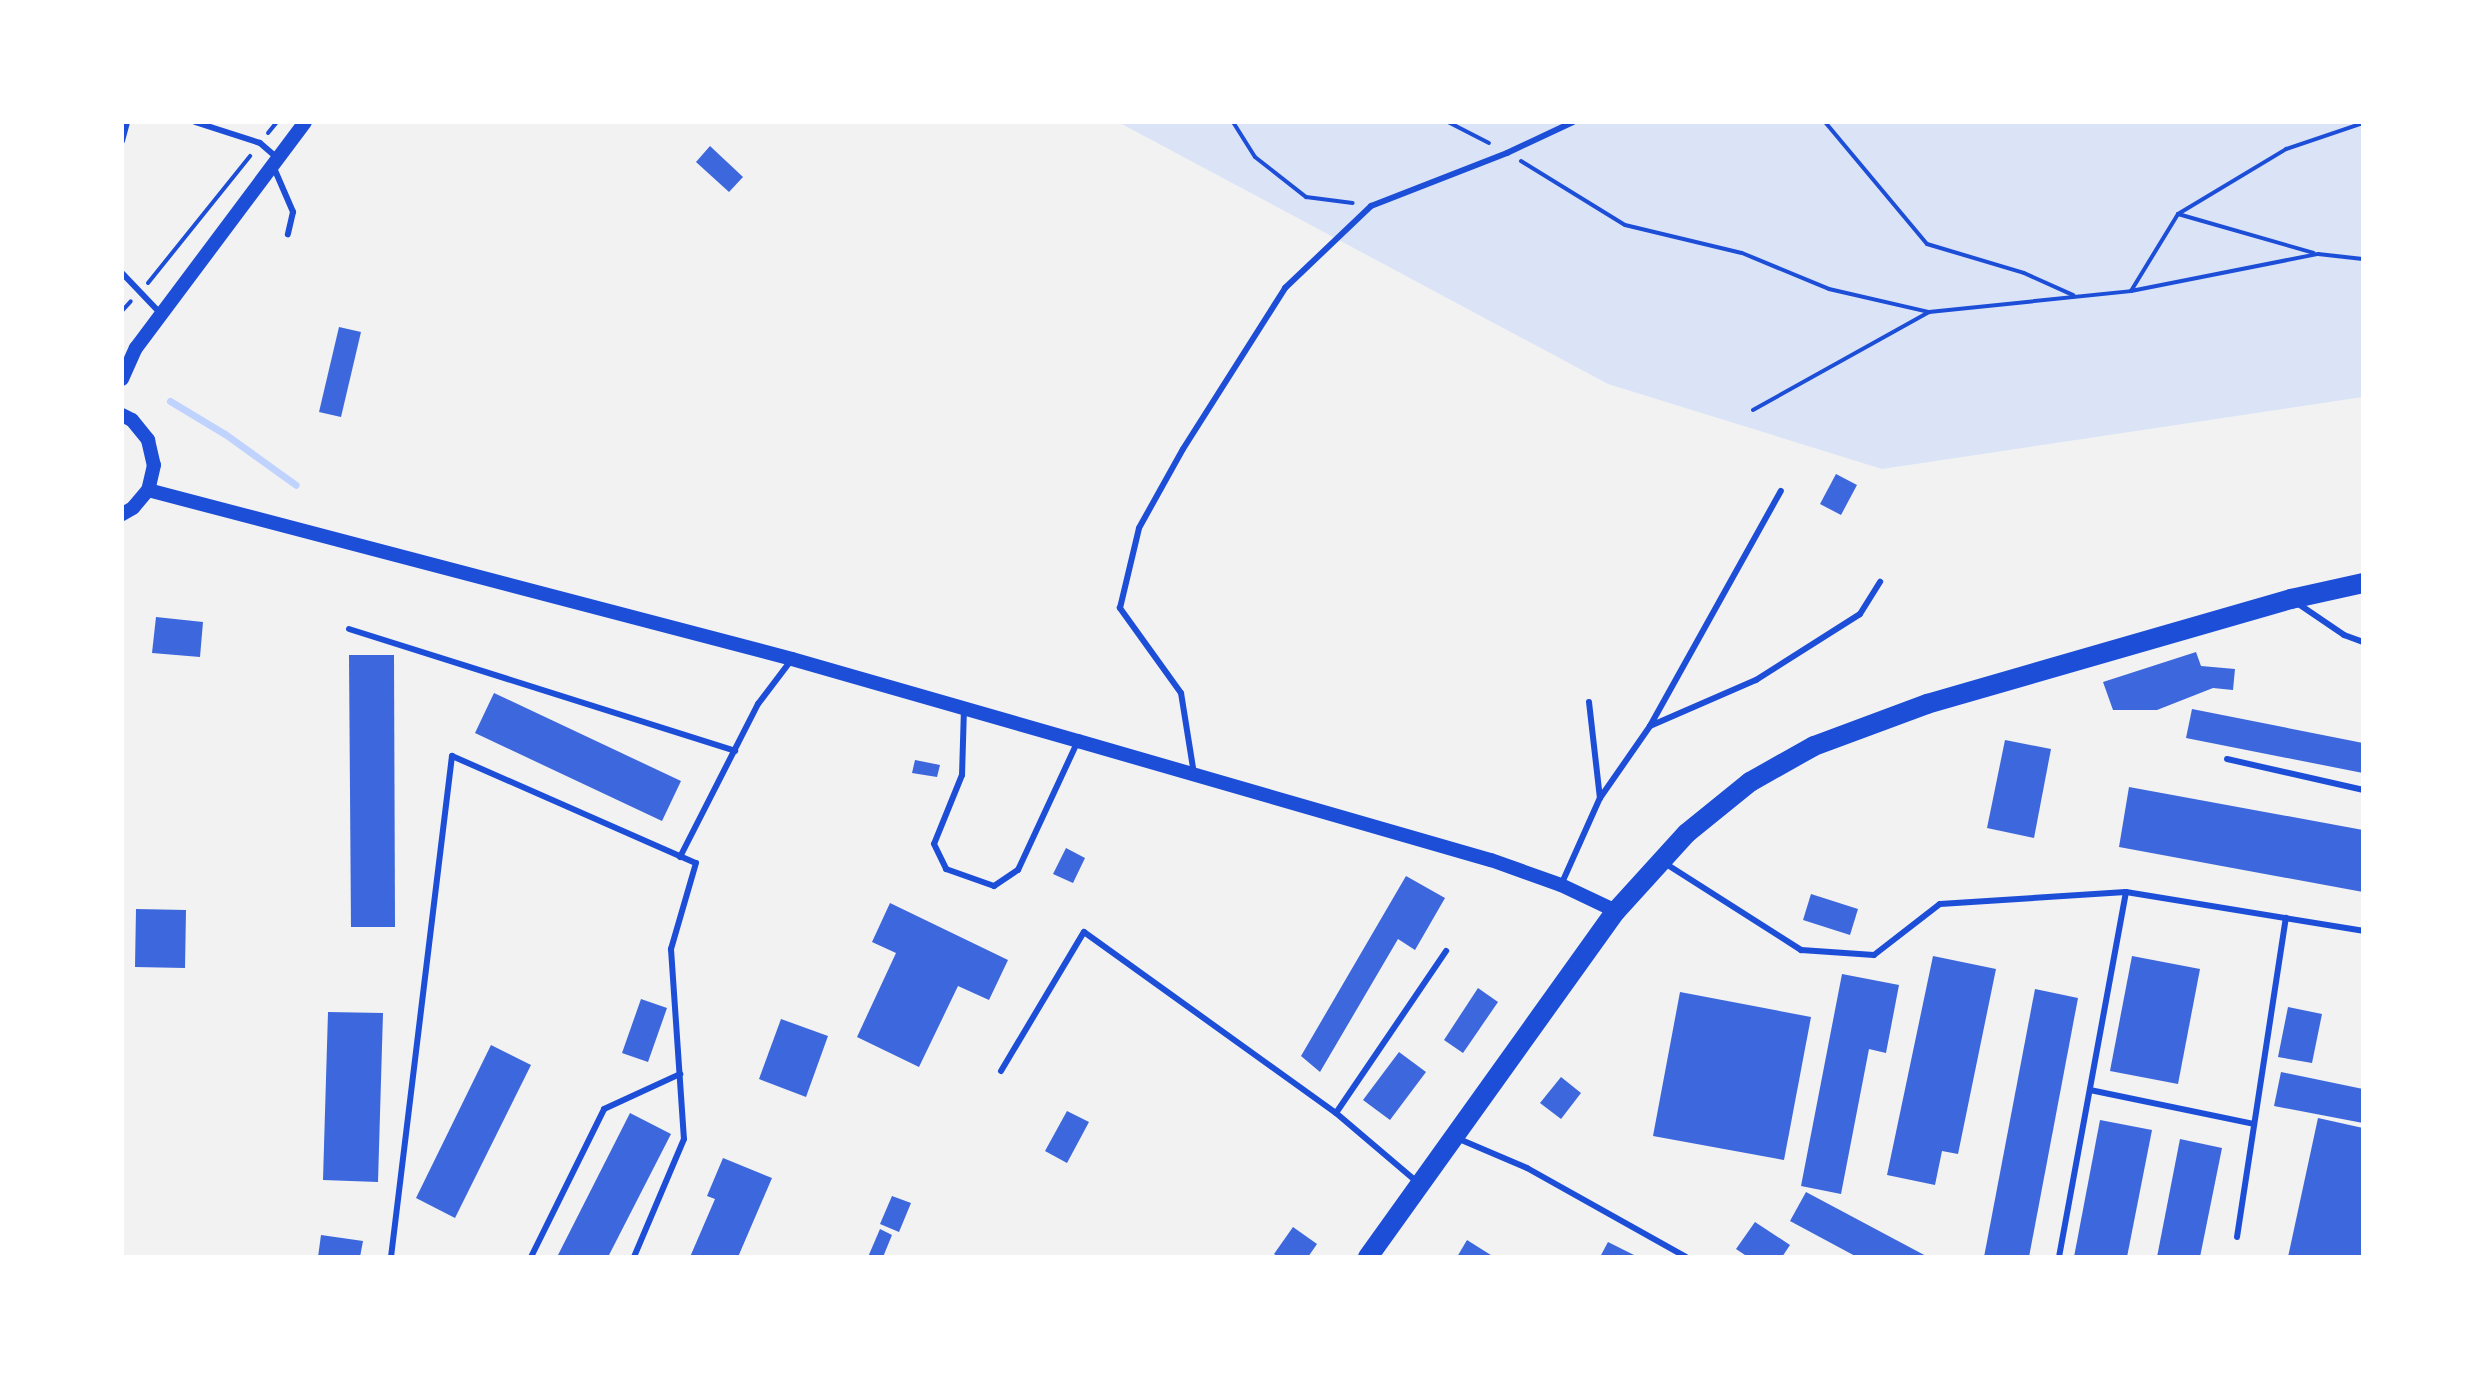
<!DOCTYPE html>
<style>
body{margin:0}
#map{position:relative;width:2485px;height:1379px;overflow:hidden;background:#f2f2f2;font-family:"Sofia Sans Condensed",sans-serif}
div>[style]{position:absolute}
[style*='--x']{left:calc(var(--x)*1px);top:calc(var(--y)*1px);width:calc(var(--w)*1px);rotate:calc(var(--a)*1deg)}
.green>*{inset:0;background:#dbe4f7}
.stream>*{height:7px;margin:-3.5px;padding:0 3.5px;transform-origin:3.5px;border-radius:3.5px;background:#bfd3fe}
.building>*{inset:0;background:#3d67dc}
.path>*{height:4px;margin:-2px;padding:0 2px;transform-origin:2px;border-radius:2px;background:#1d4ed8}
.service>*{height:6px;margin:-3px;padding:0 3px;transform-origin:3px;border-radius:3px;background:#1d4ed8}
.tertiary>*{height:14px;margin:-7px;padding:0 7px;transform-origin:7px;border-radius:7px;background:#1d4ed8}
.primary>*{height:20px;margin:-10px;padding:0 10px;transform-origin:10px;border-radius:10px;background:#1d4ed8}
span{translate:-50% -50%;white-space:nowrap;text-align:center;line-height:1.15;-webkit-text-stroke:6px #fff;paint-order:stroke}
.frame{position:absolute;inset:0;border:124px solid #fff;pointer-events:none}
</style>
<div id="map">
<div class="green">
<i style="clip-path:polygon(1118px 122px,2363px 122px,2363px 397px,1882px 469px,1608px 384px)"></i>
</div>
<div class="stream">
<i style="--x:170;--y:401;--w:64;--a:31"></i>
<i style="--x:225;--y:434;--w:87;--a:35.7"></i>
</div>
<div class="building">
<i style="clip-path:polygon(710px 146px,743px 177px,729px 192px,696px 162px)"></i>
<i style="clip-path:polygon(339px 327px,361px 332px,341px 417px,319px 412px)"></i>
<i style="clip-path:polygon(1836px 474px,1857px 485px,1841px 515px,1820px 504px)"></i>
<i style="clip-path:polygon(156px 617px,203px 622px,200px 657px,152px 653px)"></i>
<i style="clip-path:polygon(2196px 652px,2201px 666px,2235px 669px,2233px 690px,2213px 688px,2157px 710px,2113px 710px,2103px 682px)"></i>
<i style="clip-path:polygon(349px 655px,394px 655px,395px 927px,351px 927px)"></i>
<i style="clip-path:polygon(494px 693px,681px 781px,662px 821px,475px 733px)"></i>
<i style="clip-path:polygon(2192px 709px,2363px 743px,2363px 773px,2186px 738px)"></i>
<i style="clip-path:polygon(2005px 740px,2051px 749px,2034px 838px,1987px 828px)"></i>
<i style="clip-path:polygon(915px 760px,940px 765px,937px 777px,912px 773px)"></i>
<i style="clip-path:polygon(2129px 787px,2363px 830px,2363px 892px,2119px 847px)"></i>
<i style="clip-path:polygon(1066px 848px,1085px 858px,1073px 883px,1053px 874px)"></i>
<i style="clip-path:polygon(1406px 876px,1445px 898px,1415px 950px,1398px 939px,1320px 1072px,1301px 1056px)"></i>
<i style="clip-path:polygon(1811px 894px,1858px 909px,1850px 935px,1803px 920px)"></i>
<i style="clip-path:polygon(890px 903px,1008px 960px,989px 1000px,958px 986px,919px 1067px,857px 1037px,896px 953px,872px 942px)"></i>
<i style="clip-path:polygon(136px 909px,186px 910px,185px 968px,135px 967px)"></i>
<i style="clip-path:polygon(1933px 956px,1996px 969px,1958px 1154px,1942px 1151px,1935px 1185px,1887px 1175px)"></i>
<i style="clip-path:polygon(2132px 956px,2200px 969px,2178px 1084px,2110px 1071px)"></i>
<i style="clip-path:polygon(1842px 974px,1899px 985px,1886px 1053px,1869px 1049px,1841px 1194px,1801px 1186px)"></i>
<i style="clip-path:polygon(1478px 988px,1498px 1002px,1463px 1053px,1444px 1040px)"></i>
<i style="clip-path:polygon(2035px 989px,2078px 998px,2029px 1257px,1984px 1257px)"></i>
<i style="clip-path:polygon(1680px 992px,1811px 1017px,1784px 1160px,1653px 1136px)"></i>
<i style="clip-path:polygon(641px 999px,667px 1008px,648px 1062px,622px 1053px)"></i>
<i style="clip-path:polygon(2288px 1007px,2322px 1014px,2312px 1063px,2278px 1057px)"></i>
<i style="clip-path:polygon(328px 1012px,383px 1013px,378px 1182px,323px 1180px)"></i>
<i style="clip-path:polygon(781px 1019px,828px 1036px,806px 1097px,759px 1079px)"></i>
<i style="clip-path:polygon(491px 1045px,531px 1065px,455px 1218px,416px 1198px)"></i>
<i style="clip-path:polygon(1399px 1052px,1426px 1072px,1390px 1120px,1363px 1100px)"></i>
<i style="clip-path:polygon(2281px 1072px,2363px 1089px,2363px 1123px,2274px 1106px)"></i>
<i style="clip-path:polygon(1561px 1077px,1581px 1093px,1561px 1119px,1540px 1103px)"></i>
<i style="clip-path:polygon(1067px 1111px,1089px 1122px,1067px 1163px,1045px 1151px)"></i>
<i style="clip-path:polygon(630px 1113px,671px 1134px,608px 1257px,557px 1257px)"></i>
<i style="clip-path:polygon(2318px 1118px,2363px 1128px,2363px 1257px,2288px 1257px)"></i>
<i style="clip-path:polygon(2100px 1120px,2152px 1130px,2127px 1257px,2074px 1257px)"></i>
<i style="clip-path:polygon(2180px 1139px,2222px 1148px,2200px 1257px,2157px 1257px)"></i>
<i style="clip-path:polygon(723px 1158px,772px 1178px,738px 1257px,690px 1257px,715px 1199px,707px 1196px)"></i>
<i style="clip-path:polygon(1806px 1192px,1928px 1257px,1857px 1257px,1790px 1221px)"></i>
<i style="clip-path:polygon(892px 1196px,911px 1203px,899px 1232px,880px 1224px)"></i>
<i style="clip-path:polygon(1755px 1222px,1790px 1245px,1782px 1257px,1748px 1257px,1736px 1249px)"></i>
<i style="clip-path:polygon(1293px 1227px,1317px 1244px,1308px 1257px,1278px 1257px,1274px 1254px)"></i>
<i style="clip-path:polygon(880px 1229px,892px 1235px,883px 1257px,868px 1257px)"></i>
<i style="clip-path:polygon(321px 1235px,363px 1241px,360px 1257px,318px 1257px)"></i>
<i style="clip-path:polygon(1467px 1240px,1494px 1257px,1457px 1257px)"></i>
<i style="clip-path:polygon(1608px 1242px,1638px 1257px,1600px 1257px)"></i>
</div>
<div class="path">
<i style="--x:1233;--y:122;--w:41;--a:57.8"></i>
<i style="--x:1255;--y:157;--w:65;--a:38.1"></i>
<i style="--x:1306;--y:197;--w:47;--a:7.3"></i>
<i style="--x:1448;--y:122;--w:46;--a:27.1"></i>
<i style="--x:1825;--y:122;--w:159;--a:50.1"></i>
<i style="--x:1927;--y:244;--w:101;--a:16.6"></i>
<i style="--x:2024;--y:273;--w:54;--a:24.2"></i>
<i style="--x:268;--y:133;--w:14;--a:-51"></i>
<i style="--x:1521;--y:161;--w:122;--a:31.6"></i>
<i style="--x:1625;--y:225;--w:120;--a:13.5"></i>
<i style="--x:1742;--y:253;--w:94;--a:22.5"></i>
<i style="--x:1829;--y:289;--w:103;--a:13"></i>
<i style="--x:1929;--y:312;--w:203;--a:-5.9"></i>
<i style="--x:2131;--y:291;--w:191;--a:-11.2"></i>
<i style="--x:2318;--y:254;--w:45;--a:6.3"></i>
<i style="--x:2178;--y:214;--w:141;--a:16"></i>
<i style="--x:148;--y:283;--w:163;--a:-51.2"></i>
<i style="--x:2131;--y:291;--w:90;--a:-58.6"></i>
<i style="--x:2178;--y:214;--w:126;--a:-31"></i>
<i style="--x:2286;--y:149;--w:81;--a:-18.7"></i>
<i style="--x:122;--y:311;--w:13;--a:-48"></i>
<i style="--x:1753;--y:410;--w:201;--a:-29.1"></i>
</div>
<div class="service">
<i style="--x:195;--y:122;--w:68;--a:17.9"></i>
<i style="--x:260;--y:143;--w:23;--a:41"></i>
<i style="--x:122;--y:141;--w:20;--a:-75"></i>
<i style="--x:274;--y:168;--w:48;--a:66.6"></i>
<i style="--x:293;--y:212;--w:23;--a:103"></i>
<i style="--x:122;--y:273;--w:57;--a:46.4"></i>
<i style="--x:2297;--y:603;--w:57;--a:34.2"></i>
<i style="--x:2344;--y:635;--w:20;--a:20"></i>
<i style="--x:349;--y:629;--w:405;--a:17.5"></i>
<i style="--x:1589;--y:702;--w:97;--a:83.5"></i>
<i style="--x:964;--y:708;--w:67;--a:91.7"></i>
<i style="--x:962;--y:775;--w:74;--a:112.1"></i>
<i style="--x:934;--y:844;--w:28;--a:64"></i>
<i style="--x:946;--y:869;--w:51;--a:19.5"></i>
<i style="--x:994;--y:886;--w:29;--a:-34"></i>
<i style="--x:1018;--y:870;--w:140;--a:-65.1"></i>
<i style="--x:1650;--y:726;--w:116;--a:-23.5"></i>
<i style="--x:1756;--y:680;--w:123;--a:-32.4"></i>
<i style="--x:1860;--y:614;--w:38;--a:-58"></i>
<i style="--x:2227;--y:759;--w:139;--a:12.8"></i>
<i style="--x:1194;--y:774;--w:82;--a:-99.1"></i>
<i style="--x:1181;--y:693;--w:105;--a:-125.7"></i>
<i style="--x:1120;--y:608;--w:82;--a:-76.6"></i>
<i style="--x:1139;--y:528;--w:90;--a:-60.9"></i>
<i style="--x:1183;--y:449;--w:191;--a:-57.6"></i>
<i style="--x:1285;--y:288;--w:119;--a:-43.6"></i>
<i style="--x:1371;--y:206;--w:146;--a:-21.3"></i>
<i style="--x:1507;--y:153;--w:73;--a:-25.2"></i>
<i style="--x:680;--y:857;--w:172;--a:-63"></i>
<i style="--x:758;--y:704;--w:56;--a:-52.9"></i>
<i style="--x:1663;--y:862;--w:164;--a:32.5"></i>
<i style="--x:1801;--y:950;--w:73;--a:3.9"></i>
<i style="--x:1874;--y:955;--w:83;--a:-37.7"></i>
<i style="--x:1940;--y:904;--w:186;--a:-3.7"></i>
<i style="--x:2126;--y:892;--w:240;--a:9.3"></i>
<i style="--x:1561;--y:885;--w:95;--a:-65.9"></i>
<i style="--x:1600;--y:798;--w:88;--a:-55.2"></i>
<i style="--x:1650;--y:726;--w:269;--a:-60.9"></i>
<i style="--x:1001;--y:1071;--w:162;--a:-59.2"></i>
<i style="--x:1084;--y:932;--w:310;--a:35.7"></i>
<i style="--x:1336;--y:1113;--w:105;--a:40.4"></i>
<i style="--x:2090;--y:1090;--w:167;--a:11.7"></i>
<i style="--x:1336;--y:1113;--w:196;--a:-55.8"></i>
<i style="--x:1459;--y:1139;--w:74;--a:23.1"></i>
<i style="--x:1527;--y:1168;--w:182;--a:29.2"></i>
<i style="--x:2237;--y:1237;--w:323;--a:-81.3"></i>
<i style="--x:391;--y:1257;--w:505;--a:-83.06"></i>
<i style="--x:452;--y:756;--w:266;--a:23.7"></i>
<i style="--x:696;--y:863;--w:90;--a:106.2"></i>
<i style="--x:671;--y:949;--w:190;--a:86.1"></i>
<i style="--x:684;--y:1139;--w:128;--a:113"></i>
<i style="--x:531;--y:1257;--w:165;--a:-63.7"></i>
<i style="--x:604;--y:1109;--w:84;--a:-24.7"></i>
<i style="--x:2059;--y:1257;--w:371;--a:-79.6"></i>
</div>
<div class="tertiary">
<i style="--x:122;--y:379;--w:34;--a:-66"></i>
<i style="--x:136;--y:348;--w:282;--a:-53.2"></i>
<i style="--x:122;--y:415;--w:11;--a:27"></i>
<i style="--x:132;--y:420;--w:26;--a:51"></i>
<i style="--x:148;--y:440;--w:26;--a:77"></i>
<i style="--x:154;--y:465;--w:26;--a:103"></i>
<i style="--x:148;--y:490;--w:23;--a:130"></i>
<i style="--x:133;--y:508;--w:13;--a:151"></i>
<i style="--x:148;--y:490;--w:666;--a:14.7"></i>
<i style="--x:792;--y:659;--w:298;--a:16"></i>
<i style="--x:1078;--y:741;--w:430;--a:16.1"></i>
<i style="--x:1491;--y:860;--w:74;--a:19.7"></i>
<i style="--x:1561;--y:885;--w:61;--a:25.3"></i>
</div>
<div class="primary">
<i style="--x:1368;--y:1257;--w:426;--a:-54.4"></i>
<i style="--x:1616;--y:911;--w:105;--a:-47.7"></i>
<i style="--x:1687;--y:833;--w:81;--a:-39"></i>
<i style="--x:1750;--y:782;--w:73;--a:-29.4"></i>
<i style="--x:1814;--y:746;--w:121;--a:-20.4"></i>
<i style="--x:1927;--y:704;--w:379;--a:-16.1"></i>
<i style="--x:2291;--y:599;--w:74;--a:-12.5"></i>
</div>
<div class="frame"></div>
</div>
